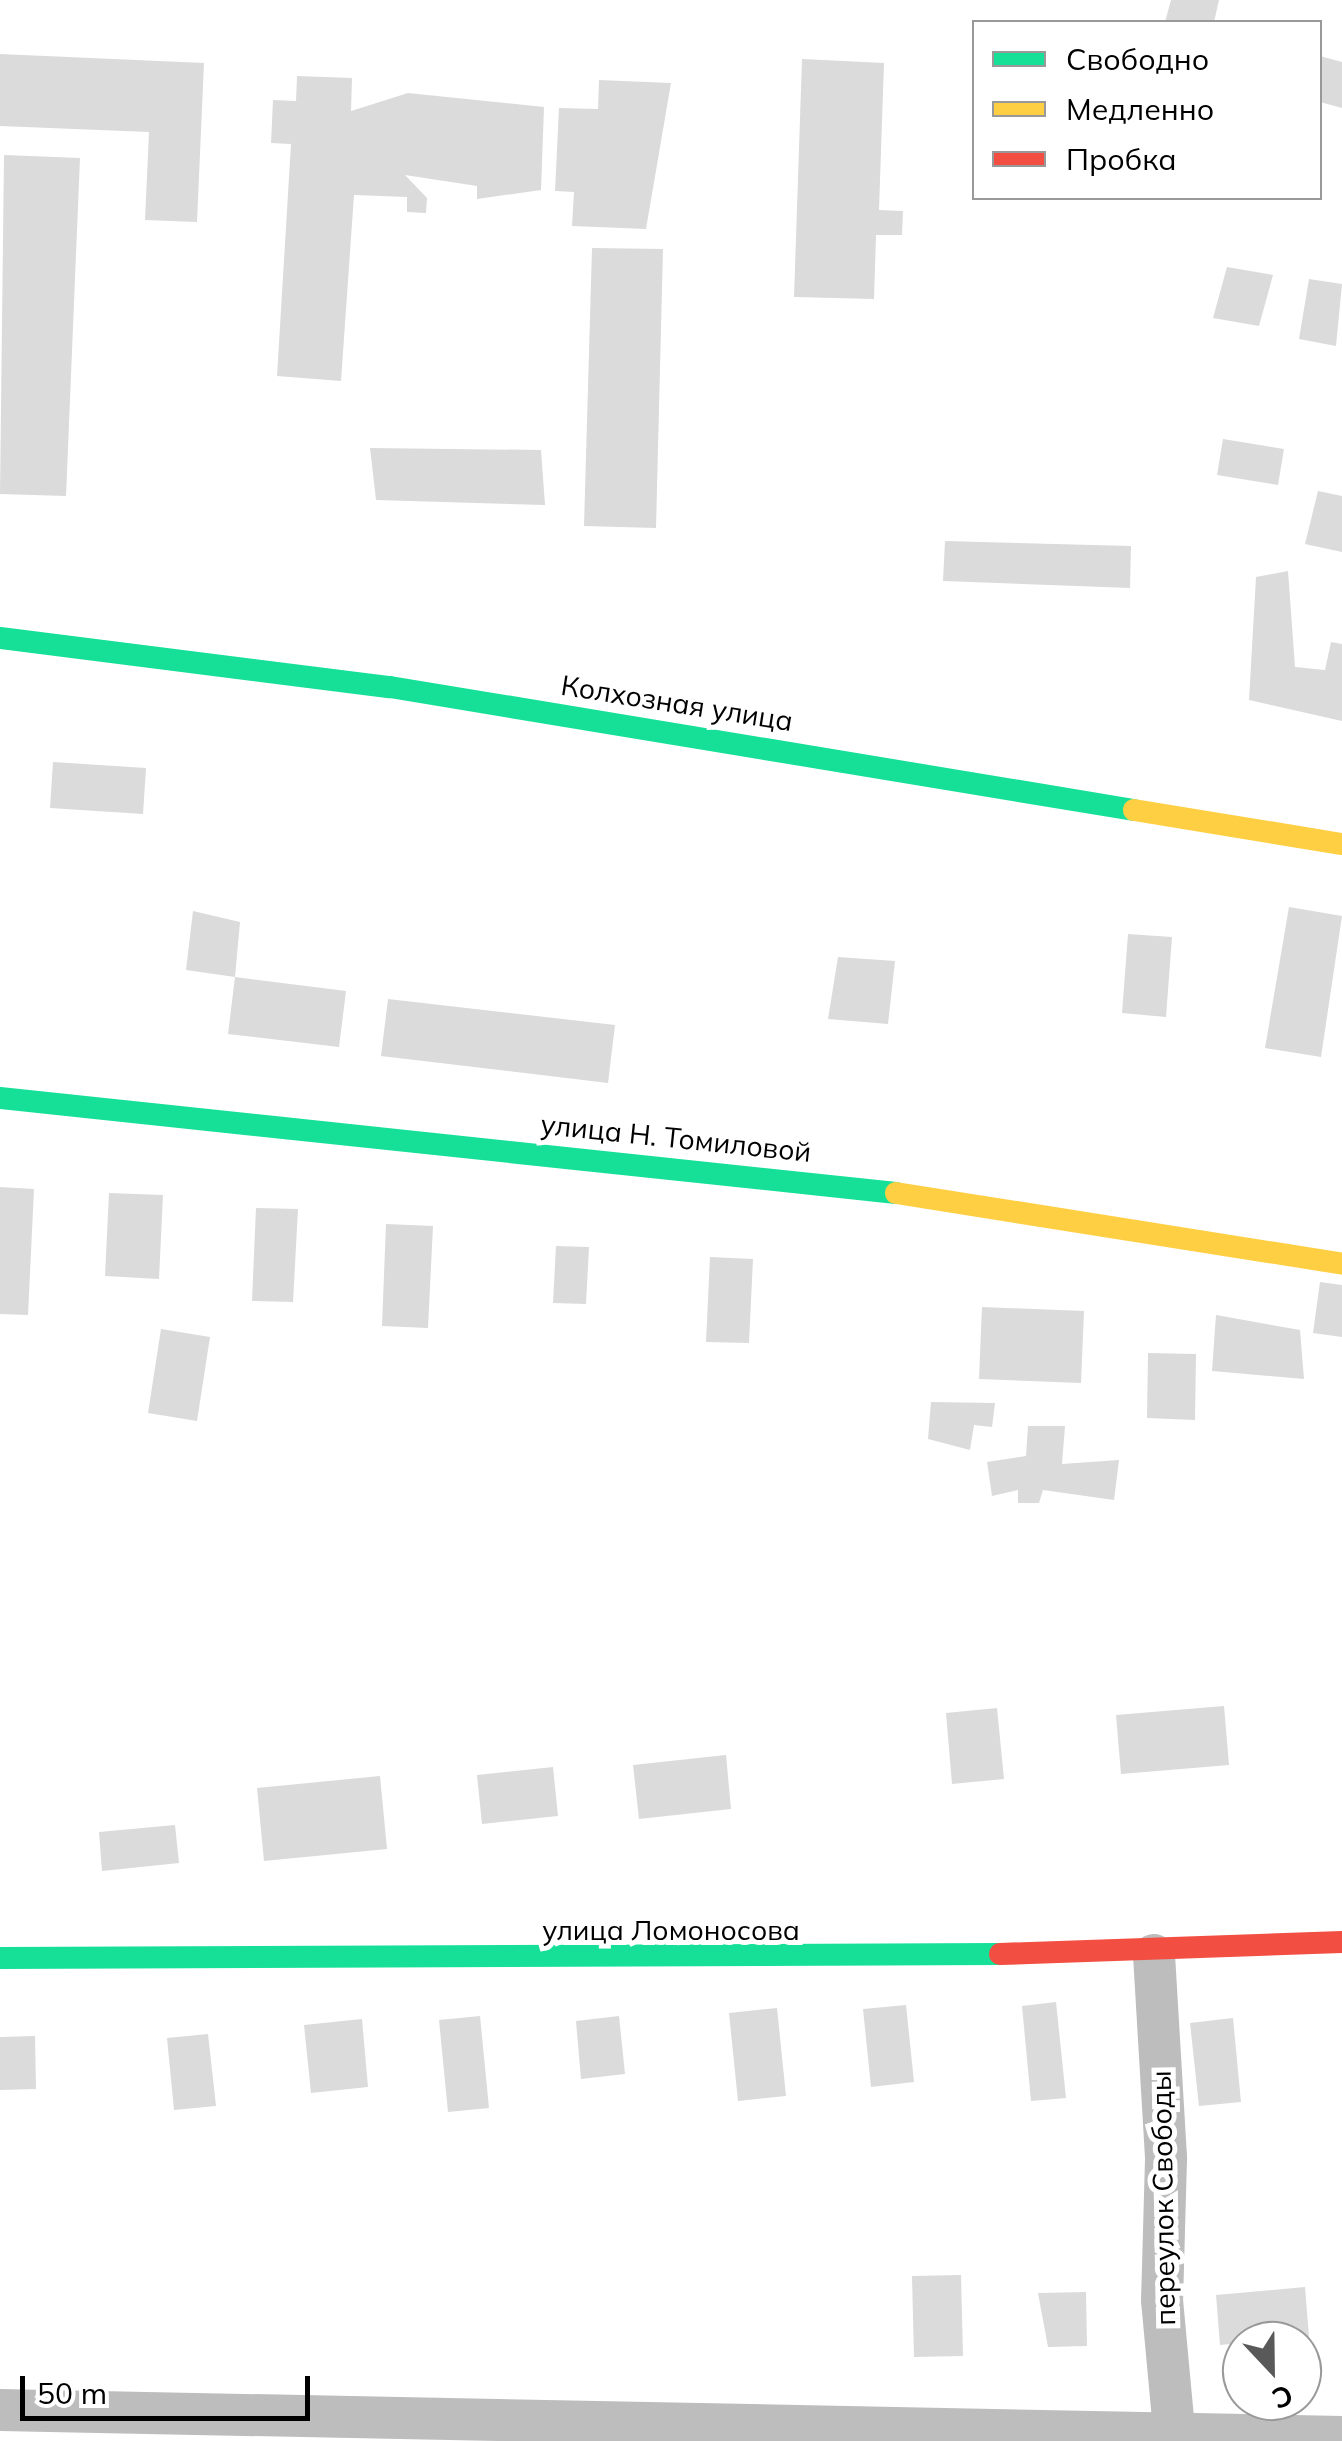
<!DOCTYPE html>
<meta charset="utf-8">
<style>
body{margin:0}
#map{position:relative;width:1342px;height:2441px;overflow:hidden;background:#fff;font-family:Mulish,sans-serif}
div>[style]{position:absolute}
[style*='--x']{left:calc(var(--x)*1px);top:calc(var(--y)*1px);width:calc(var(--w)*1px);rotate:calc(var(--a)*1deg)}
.building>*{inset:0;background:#dbdbdb}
.street>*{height:42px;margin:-21px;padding:0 21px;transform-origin:21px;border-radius:21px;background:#bdbdbd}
.fast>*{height:22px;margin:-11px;padding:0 11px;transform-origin:11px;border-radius:11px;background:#16e098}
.slow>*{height:22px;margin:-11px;padding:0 11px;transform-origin:11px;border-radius:11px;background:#ffcf43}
.jam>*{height:22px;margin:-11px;padding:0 11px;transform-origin:11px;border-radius:11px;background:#f24e42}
span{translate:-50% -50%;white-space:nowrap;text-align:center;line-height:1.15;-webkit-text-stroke:10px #fff;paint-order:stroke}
.street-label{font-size:28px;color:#000}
.legend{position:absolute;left:972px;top:20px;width:350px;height:180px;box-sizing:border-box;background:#fff;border:2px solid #999;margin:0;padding:12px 18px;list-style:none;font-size:30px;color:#000}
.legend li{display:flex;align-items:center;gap:20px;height:50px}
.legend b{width:50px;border:2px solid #999}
.north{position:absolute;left:1222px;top:2321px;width:100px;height:100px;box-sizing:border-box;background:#fff;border:2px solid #999;border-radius:50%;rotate:158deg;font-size:28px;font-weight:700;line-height:40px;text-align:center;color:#000}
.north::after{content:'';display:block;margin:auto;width:35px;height:45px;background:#595959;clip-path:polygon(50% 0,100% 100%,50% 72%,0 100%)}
.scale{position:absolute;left:20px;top:2376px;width:290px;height:45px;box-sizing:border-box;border:5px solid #000;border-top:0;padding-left:12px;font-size:30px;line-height:35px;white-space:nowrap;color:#000;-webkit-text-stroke:8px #fff;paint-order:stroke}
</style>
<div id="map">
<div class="building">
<i style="clip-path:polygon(1171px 0,1219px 0,1214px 22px,1165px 22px)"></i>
<i style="clip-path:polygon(0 54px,204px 63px,197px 222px,145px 220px,149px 132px,0 126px)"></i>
<i style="clip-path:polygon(1320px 56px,1342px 62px,1342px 108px,1320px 102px)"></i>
<i style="clip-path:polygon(802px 59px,884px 63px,879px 210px,903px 211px,902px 235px,876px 235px,874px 299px,794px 297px)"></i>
<i style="clip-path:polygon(297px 76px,352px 78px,351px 111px,408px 93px,544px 107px,541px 190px,477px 199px,477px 186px,405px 175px,427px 198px,426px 213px,407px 212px,407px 197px,354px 195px,341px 381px,277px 376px,291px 144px,271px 143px,273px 100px,296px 101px)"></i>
<i style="clip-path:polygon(599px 80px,671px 83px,646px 229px,572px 226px,574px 192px,555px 191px,559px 108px,598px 109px)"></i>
<i style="clip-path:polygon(4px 155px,80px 158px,66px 496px,0 494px)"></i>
<i style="clip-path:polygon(592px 248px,663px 249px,656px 528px,584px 526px)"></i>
<i style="clip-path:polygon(1227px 267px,1273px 275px,1259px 326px,1213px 318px)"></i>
<i style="clip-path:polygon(1309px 279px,1342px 284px,1336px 346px,1299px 339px)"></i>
<i style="clip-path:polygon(1223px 439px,1284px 449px,1278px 485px,1217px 475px)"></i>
<i style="clip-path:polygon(370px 448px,541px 450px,545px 505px,376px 500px)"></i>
<i style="clip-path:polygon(1318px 491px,1342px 496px,1342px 552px,1305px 544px)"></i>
<i style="clip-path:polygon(945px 541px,1131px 546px,1130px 588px,943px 581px)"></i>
<i style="clip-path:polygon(1288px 571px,1295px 667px,1325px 670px,1331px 642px,1342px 644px,1342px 721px,1249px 700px,1256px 577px)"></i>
<i style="clip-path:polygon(53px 762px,146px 768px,143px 814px,50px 808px)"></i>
<i style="clip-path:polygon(1289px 907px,1342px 916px,1321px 1057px,1265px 1048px)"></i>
<i style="clip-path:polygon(193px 911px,240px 922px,235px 977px,186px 970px)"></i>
<i style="clip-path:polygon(1128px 934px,1172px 937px,1166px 1017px,1122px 1013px)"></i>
<i style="clip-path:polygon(838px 957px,895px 961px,888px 1024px,828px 1019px)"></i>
<i style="clip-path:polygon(235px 977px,346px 991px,339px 1047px,228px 1034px)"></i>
<i style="clip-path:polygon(388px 999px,615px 1025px,608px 1083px,381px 1056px)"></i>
<i style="clip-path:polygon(0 1187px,34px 1189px,28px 1315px,0 1314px)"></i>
<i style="clip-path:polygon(109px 1193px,163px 1195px,159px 1279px,105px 1276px)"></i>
<i style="clip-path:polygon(256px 1208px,298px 1209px,293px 1302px,252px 1301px)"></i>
<i style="clip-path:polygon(386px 1224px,433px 1226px,428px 1328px,382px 1326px)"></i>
<i style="clip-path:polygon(556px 1246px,589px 1247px,586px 1304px,553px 1303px)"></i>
<i style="clip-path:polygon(710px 1257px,753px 1259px,749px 1343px,706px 1342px)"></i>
<i style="clip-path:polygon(1320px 1282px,1342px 1285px,1342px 1337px,1313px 1333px)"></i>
<i style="clip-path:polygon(982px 1307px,1084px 1311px,1081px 1383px,979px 1379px)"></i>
<i style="clip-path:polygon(1216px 1315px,1300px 1330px,1304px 1379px,1212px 1371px)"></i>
<i style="clip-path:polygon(161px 1329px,210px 1337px,197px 1421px,148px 1413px)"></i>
<i style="clip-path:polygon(1148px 1353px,1196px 1354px,1195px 1420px,1147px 1418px)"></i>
<i style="clip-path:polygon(931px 1402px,995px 1403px,992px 1427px,974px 1425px,970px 1450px,928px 1439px)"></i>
<i style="clip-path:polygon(1028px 1426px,1065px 1426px,1062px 1464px,1119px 1460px,1114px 1500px,1043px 1490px,1039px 1503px,1018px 1503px,1018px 1490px,992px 1496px,987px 1462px,1026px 1456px)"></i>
<i style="clip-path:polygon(1224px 1706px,1229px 1765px,1121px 1774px,1116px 1715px)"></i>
<i style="clip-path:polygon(997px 1708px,1004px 1779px,952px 1784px,946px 1713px)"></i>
<i style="clip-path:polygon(726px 1755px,731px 1809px,639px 1819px,633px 1765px)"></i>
<i style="clip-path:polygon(553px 1767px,558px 1816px,482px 1824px,477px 1775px)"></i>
<i style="clip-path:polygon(380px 1776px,387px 1849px,264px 1861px,257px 1788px)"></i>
<i style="clip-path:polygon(175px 1825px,179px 1863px,102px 1871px,99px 1832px)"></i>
<i style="clip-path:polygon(1056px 2002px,1066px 2098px,1031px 2101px,1022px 2006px)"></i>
<i style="clip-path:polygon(906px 2005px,914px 2082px,871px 2087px,863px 2009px)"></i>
<i style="clip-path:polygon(777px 2008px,786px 2096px,738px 2101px,729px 2013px)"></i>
<i style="clip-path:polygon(480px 2016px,489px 2108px,448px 2112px,439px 2020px)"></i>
<i style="clip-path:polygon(619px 2016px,625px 2074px,581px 2079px,576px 2021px)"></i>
<i style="clip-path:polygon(1233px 2018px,1241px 2102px,1199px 2106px,1190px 2023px)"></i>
<i style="clip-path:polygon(362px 2019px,368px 2087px,311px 2093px,304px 2025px)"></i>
<i style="clip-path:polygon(208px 2034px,216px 2106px,174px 2110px,167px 2038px)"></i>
<i style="clip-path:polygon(35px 2036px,36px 2089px,0 2090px,0 2037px)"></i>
<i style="clip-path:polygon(961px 2275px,963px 2356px,914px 2357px,912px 2276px)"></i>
<i style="clip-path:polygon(1305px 2287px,1309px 2337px,1220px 2345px,1216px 2295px)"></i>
<i style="clip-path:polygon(1086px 2292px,1087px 2346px,1048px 2347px,1038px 2293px)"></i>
</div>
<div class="street">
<i style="--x:1154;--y:1955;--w:204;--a:86.6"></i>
<i style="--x:1166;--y:2159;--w:141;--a:91.6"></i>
<i style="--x:1162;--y:2300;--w:142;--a:84.7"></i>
<i style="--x:0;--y:2410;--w:1342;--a:1.15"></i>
</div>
<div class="fast">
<i style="--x:0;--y:638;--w:393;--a:7.2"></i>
<i style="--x:390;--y:687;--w:754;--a:9.39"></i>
<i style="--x:0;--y:1098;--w:901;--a:6.05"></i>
<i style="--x:0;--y:1958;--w:1000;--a:-0.23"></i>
</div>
<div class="slow">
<i style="--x:1134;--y:810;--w:211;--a:9.3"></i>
<i style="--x:896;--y:1193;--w:452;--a:9"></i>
</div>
<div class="jam">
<i style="--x:1000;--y:1954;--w:342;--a:-2"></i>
</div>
<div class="street-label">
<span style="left:677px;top:703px;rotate:9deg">Колхозная улица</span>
<span style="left:676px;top:1138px;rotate:6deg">улица Н. Томиловой</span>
<span style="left:671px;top:1930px">улица Ломоносова</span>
<span style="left:1163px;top:2198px;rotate:-91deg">переулок Свободы</span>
</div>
<ul class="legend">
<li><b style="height:12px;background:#16e098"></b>Свободно</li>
<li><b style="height:12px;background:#ffcf43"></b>Медленно</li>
<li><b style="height:12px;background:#f24e42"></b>Пробка</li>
</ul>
<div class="north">С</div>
<div class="scale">50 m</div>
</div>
